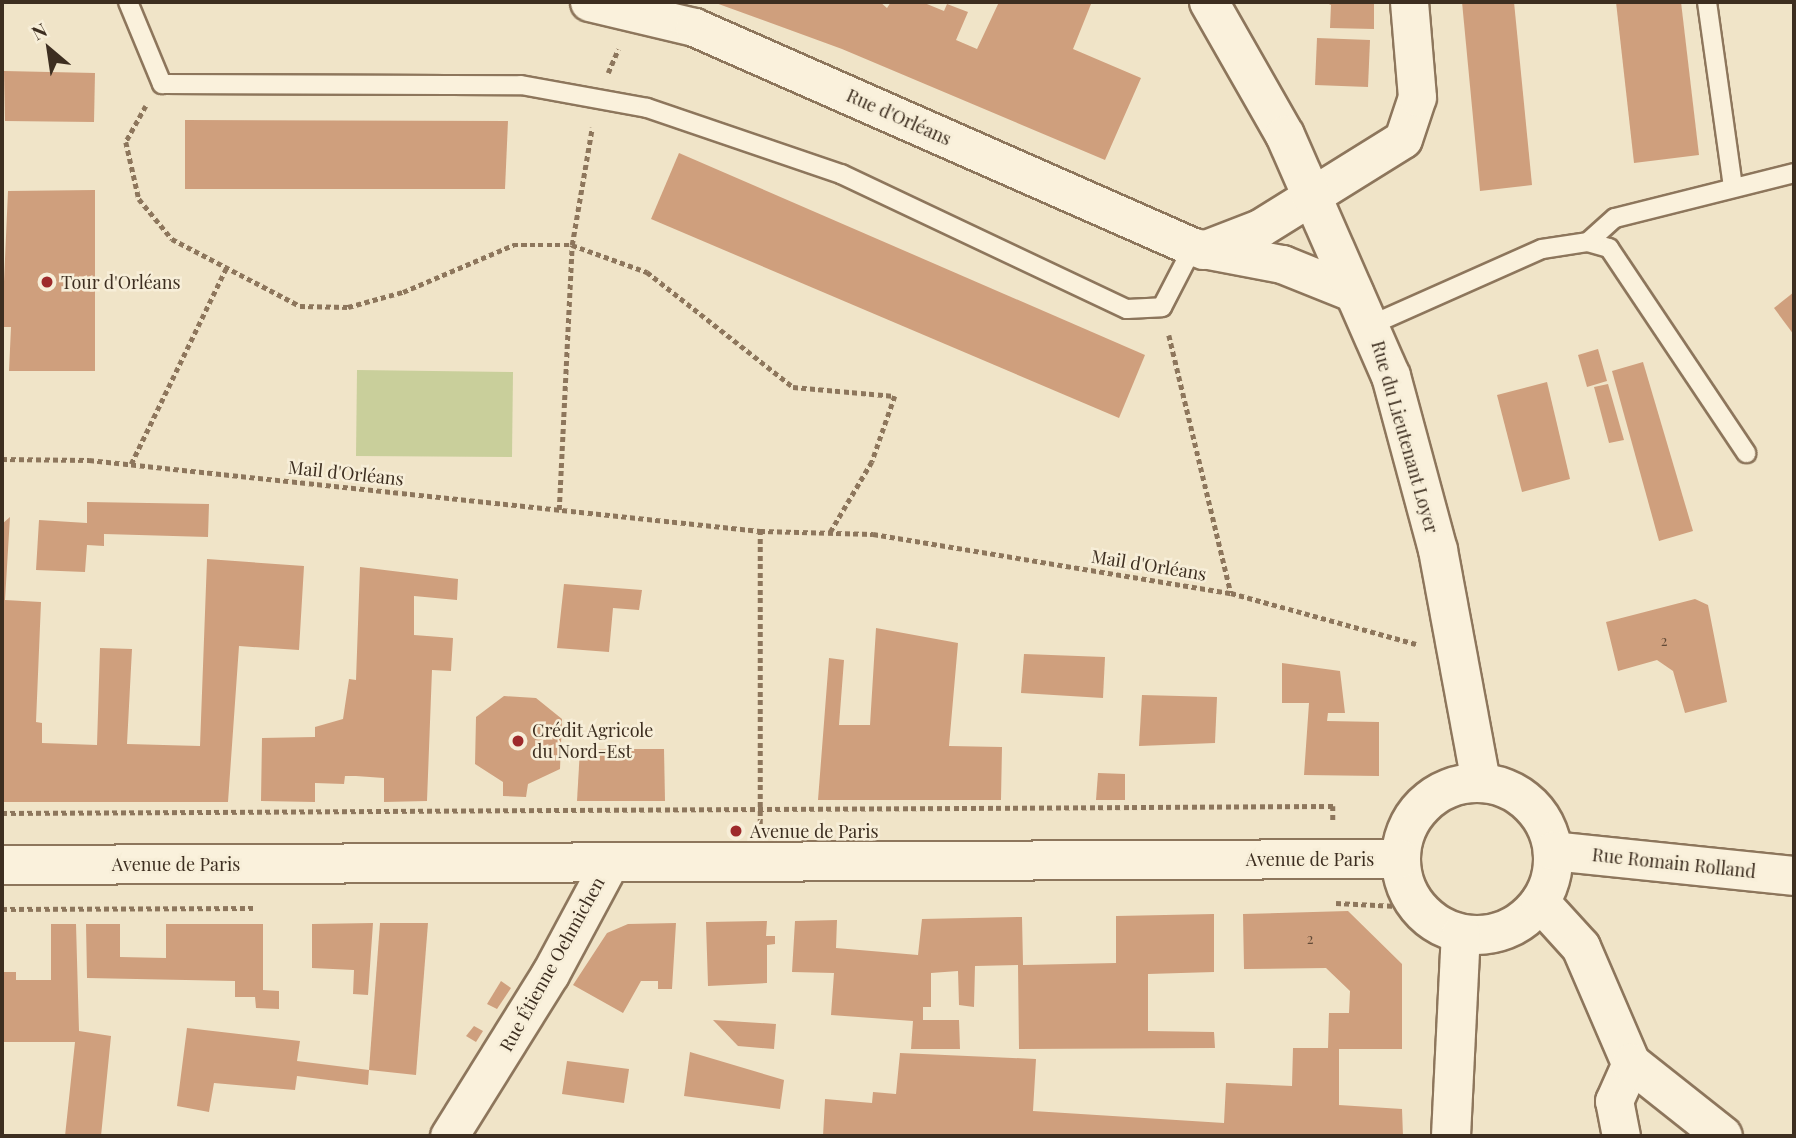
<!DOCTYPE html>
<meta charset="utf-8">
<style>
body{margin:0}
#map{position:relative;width:1796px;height:1138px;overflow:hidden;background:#f0e4c8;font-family:"Playfair Display",serif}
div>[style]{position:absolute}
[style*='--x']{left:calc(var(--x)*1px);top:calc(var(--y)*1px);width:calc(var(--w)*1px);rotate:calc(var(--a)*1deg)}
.green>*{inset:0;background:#c9cf9b}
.building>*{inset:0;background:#cf9f7d}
.path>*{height:4.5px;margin-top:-2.25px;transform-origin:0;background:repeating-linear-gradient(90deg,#8d765c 0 5px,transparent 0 8.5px)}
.roads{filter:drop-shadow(2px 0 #8d765c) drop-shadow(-2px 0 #8d765c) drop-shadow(0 2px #8d765c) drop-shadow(0 -2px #8d765c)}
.lane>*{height:18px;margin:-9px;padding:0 9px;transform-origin:9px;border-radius:9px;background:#faf1dc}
.street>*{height:37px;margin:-18.5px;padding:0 18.5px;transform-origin:18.5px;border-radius:18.5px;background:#faf1dc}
.secondary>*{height:38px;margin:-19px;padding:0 19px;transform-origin:19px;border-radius:19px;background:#faf1dc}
.secondary>.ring{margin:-19px;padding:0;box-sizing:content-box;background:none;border:38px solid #faf1dc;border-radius:50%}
.dots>*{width:19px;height:19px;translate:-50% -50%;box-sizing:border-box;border:4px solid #f7eed8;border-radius:50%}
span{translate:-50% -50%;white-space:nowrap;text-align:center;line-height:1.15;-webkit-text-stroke:5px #f7eed8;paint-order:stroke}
.number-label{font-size:14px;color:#624a37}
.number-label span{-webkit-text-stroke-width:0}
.street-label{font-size:18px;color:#3d2e20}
.poi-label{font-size:18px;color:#3d2e20}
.left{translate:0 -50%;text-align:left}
.frame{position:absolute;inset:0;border:4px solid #3d2e20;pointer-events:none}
.north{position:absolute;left:14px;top:14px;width:70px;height:70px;-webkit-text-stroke:5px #f7eed8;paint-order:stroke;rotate:331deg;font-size:19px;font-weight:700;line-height:28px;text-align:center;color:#3d2e20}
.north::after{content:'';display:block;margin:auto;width:24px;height:32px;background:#3d2e20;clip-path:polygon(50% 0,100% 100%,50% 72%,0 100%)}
</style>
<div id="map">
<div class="green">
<i style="clip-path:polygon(357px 370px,513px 372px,512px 457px,356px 456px)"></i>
</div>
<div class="building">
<i style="clip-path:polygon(713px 2px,880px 2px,887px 8px,891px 2px,922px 2px,944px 11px,947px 4px,968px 12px,956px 40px,977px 49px,999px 2px,1085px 2px,1091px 4px,1073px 49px,1141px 78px,1105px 160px,842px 49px)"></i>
<i style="clip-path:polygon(1324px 2px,1374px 2px,1374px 29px,1330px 28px,1331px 5px)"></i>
<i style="clip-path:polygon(1462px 2px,1514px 2px,1532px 185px,1480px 191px)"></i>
<i style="clip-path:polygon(1616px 2px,1681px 2px,1699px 155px,1634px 163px)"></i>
<i style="clip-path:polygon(1317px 38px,1370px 40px,1368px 87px,1315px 85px)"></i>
<i style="clip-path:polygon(4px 71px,95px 73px,94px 122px,5px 121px)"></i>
<i style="clip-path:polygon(185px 120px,508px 121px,505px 189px,185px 189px)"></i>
<i style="clip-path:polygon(679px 153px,1145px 355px,1119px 418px,651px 219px)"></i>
<i style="clip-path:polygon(95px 190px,95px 371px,9px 371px,11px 327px,2px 327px,8px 191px)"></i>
<i style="clip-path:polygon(1794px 292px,1794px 335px,1774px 308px)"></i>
<i style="clip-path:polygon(1598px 349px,1607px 381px,1587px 387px,1578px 355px)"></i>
<i style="clip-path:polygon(1643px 362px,1693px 531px,1659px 541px,1612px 371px)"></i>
<i style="clip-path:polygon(1547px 382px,1570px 479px,1522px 492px,1497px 395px)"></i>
<i style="clip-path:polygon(1608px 384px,1624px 440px,1609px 443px,1594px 387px)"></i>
<i style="clip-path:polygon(87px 502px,209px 504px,208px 537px,104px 534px,104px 546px,87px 545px,85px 572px,36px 570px,39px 520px,87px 523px)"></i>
<i style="clip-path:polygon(10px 517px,5px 600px,41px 602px,36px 722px,42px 723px,42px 743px,97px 745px,100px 648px,132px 649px,127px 744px,200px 746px,207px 559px,304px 566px,299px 650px,239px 646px,228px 802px,2px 802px,2px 524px)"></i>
<i style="clip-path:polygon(360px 567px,458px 579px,457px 600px,414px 596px,414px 635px,453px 638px,451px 671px,432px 670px,427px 801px,384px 802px,384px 778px,356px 776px,345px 776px,344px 784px,315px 783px,315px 802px,261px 801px,262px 738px,315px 737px,315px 727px,343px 719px,349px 679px,356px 680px)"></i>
<i style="clip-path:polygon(564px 584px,642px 590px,639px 610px,613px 608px,609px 652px,557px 648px)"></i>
<i style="clip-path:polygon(1695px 599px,1708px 605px,1727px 702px,1685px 713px,1673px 671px,1657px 660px,1618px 671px,1606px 622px)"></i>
<i style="clip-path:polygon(876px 628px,958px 643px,949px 746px,1002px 747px,1001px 800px,818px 800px,829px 658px,844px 660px,839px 725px,870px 725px)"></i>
<i style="clip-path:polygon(1024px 654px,1105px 657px,1103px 698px,1021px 693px)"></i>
<i style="clip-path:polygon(1282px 663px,1340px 671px,1345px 713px,1328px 713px,1327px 721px,1379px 722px,1379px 776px,1304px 775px,1309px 703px,1282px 703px)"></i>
<i style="clip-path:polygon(1142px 695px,1217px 697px,1215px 743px,1139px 746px)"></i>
<i style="clip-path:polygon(504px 696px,536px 698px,562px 719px,560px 769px,528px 784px,526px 797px,503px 796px,503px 782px,475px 764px,476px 717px)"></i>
<i style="clip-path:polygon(580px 749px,664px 749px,665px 801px,577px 801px)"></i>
<i style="clip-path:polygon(1098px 773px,1125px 774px,1125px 800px,1096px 800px)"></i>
<i style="clip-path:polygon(1348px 911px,1402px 964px,1402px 1049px,1339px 1049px,1339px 1105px,1402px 1109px,1403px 1136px,823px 1136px,825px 1099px,872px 1103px,873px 1092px,896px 1094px,900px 1053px,1036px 1059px,1033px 1111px,1224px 1123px,1226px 1083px,1292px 1086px,1293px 1048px,1328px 1048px,1329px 1013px,1349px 1013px,1350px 991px,1326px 968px,1244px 969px,1243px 914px)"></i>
<i style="clip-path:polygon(1214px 914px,1214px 972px,1148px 974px,1148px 1031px,1214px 1032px,1215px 1048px,1019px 1049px,1018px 965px,975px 966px,974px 1007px,959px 1005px,958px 971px,931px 973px,931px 1007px,923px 1007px,923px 1020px,959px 1020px,960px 1049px,911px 1049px,913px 1021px,831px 1015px,834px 973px,792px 972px,795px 921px,837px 920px,836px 948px,918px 955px,922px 919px,1022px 917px,1023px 965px,1116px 963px,1116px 916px)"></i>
<i style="clip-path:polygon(767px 921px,766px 936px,775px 936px,775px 944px,767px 945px,767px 983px,708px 986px,706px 922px)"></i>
<i style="clip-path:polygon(373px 923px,368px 995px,353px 994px,354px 970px,312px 968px,312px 924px)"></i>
<i style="clip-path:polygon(380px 923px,428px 923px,416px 1075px,369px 1070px)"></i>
<i style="clip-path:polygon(676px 923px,672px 989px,658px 989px,658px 981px,641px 981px,623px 1013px,573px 985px,607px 933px,628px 924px)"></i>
<i style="clip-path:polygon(51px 924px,76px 924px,79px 1031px,111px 1036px,101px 1136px,65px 1136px,75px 1042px,2px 1042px,2px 972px,16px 972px,16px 980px,51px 980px)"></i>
<i style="clip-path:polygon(86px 924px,120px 924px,120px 957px,166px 958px,166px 924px,263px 924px,263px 990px,279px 991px,279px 1009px,256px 1008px,255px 997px,235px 997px,235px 981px,87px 978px)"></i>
<i style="clip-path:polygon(501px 981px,511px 988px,497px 1009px,487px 1004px)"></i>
<i style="clip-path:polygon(713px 1020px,776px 1024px,774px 1049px,738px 1046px)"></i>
<i style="clip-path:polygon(474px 1026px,483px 1031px,476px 1042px,466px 1036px)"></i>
<i style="clip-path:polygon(187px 1028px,300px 1041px,297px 1061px,369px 1070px,368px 1085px,297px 1076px,295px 1090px,214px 1083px,209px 1112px,177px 1106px)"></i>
<i style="clip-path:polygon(690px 1052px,784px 1080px,780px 1109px,684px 1096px)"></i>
<i style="clip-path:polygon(567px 1061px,629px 1069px,624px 1103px,562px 1094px)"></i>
</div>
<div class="path">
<i style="--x:608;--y:73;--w:26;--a:-67"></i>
<i style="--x:146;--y:106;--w:41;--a:119.1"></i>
<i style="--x:126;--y:142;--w:58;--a:77.2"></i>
<i style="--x:139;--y:199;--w:52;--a:50.5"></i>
<i style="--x:172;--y:239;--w:144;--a:27.6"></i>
<i style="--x:300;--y:306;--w:48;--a:1.2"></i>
<i style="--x:348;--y:307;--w:57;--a:-15.3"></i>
<i style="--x:403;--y:292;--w:120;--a:-23.1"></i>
<i style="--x:513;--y:245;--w:59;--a:0"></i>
<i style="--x:572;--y:245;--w:119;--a:-80.3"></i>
<i style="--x:1169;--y:335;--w:265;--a:76.5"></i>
<i style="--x:2;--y:459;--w:87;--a:0.7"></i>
<i style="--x:89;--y:460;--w:675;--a:6.04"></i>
<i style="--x:131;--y:464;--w:218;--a:-64.1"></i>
<i style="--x:559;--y:510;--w:265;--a:-87.2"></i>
<i style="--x:572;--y:245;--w:80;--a:19.8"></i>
<i style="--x:647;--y:272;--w:186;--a:38.2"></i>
<i style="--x:793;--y:387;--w:102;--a:5"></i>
<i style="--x:895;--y:396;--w:70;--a:109.2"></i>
<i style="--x:872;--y:462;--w:82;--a:120.6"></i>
<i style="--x:2;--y:813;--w:1331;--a:-0.3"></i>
<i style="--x:1333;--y:806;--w:14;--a:90"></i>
<i style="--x:760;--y:824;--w:293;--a:-90"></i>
<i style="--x:760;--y:531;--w:113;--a:1.5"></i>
<i style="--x:873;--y:534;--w:363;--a:9.4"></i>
<i style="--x:1231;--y:593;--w:192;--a:15.4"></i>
<i style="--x:1336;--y:903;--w:81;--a:2.8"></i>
<i style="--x:2;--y:909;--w:251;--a:-0.2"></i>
</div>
<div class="roads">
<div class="lane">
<i style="--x:128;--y:2;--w:89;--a:67.5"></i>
<i style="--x:162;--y:84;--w:359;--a:0.2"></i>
<i style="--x:521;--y:85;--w:128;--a:10.3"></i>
<i style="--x:647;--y:108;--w:205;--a:18.8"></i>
<i style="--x:841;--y:174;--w:316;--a:25.3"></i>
<i style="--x:1127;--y:309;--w:35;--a:-3"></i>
<i style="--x:1162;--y:307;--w:68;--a:-62.7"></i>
<i style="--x:1707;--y:2;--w:186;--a:82"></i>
<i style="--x:1588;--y:242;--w:36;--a:-42"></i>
<i style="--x:1615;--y:218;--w:185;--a:-14.1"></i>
<i style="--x:1371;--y:325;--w:187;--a:-24"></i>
<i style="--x:1542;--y:249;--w:47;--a:-8.7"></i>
<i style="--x:1588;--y:242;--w:22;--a:16"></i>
<i style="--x:1609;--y:248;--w:247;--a:56.2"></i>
</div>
<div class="street">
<i style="--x:589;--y:2;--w:108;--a:13.4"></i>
<i style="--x:694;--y:27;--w:545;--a:23.79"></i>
<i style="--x:1193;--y:247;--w:91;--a:10.8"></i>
<i style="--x:1282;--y:264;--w:78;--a:21.9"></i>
<i style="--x:1203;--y:250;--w:61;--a:-21.1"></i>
<i style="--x:1260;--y:228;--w:168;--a:-31.9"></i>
<i style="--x:1403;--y:139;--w:44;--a:-71.6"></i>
<i style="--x:1417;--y:97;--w:95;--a:-94.8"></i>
<i style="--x:449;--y:1136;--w:191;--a:-58.1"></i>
<i style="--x:550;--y:974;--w:127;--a:-61.8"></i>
<i style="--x:1621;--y:1136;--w:36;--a:-101"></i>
<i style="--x:1614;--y:1101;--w:42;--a:-65.9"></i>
</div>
<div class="secondary">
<i style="--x:1209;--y:2;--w:153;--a:60.3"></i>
<i style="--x:1285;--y:135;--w:263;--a:66.3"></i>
<i style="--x:1391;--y:376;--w:180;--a:74.9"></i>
<i style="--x:1438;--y:550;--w:236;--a:79.5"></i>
<i class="ring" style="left:1401px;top:783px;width:114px;height:114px"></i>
<i style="--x:1553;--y:851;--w:242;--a:5.9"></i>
<i style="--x:2;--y:865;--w:1398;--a:-0.25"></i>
<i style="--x:1540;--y:902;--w:61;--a:47.7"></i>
<i style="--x:1581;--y:947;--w:126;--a:66.7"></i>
<i style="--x:1631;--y:1063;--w:117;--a:38.4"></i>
<i style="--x:1451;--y:1136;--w:202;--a:-87.2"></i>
</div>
</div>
<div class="dots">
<i style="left:47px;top:282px;background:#9e2a2b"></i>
<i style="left:518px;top:741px;background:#9e2a2b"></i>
<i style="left:736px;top:831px;background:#9e2a2b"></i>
</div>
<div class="number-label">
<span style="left:1664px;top:641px">2</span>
<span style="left:1310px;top:939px">2</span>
</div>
<div class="street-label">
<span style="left:899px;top:117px;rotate:24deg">Rue d'Orléans</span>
<span style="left:1405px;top:437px;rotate:74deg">Rue du Lieutenant Loyer</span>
<span style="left:346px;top:473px;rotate:6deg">Mail d'Orléans</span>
<span style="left:1149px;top:565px;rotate:9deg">Mail d'Orléans</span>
<span style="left:1310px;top:859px">Avenue de Paris</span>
<span style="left:1674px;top:863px;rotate:6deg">Rue Romain Rolland</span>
<span style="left:176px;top:864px">Avenue de Paris</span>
<span style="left:552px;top:964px;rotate:-61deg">Rue Étienne Oehmichen</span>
</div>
<div class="poi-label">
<span class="left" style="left:61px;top:282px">Tour d'Orléans</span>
<span class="left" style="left:532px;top:741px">Crédit Agricole<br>du Nord-Est</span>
<span class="left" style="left:750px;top:831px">Avenue de Paris</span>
</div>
<div class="frame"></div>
<div class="north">N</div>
</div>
